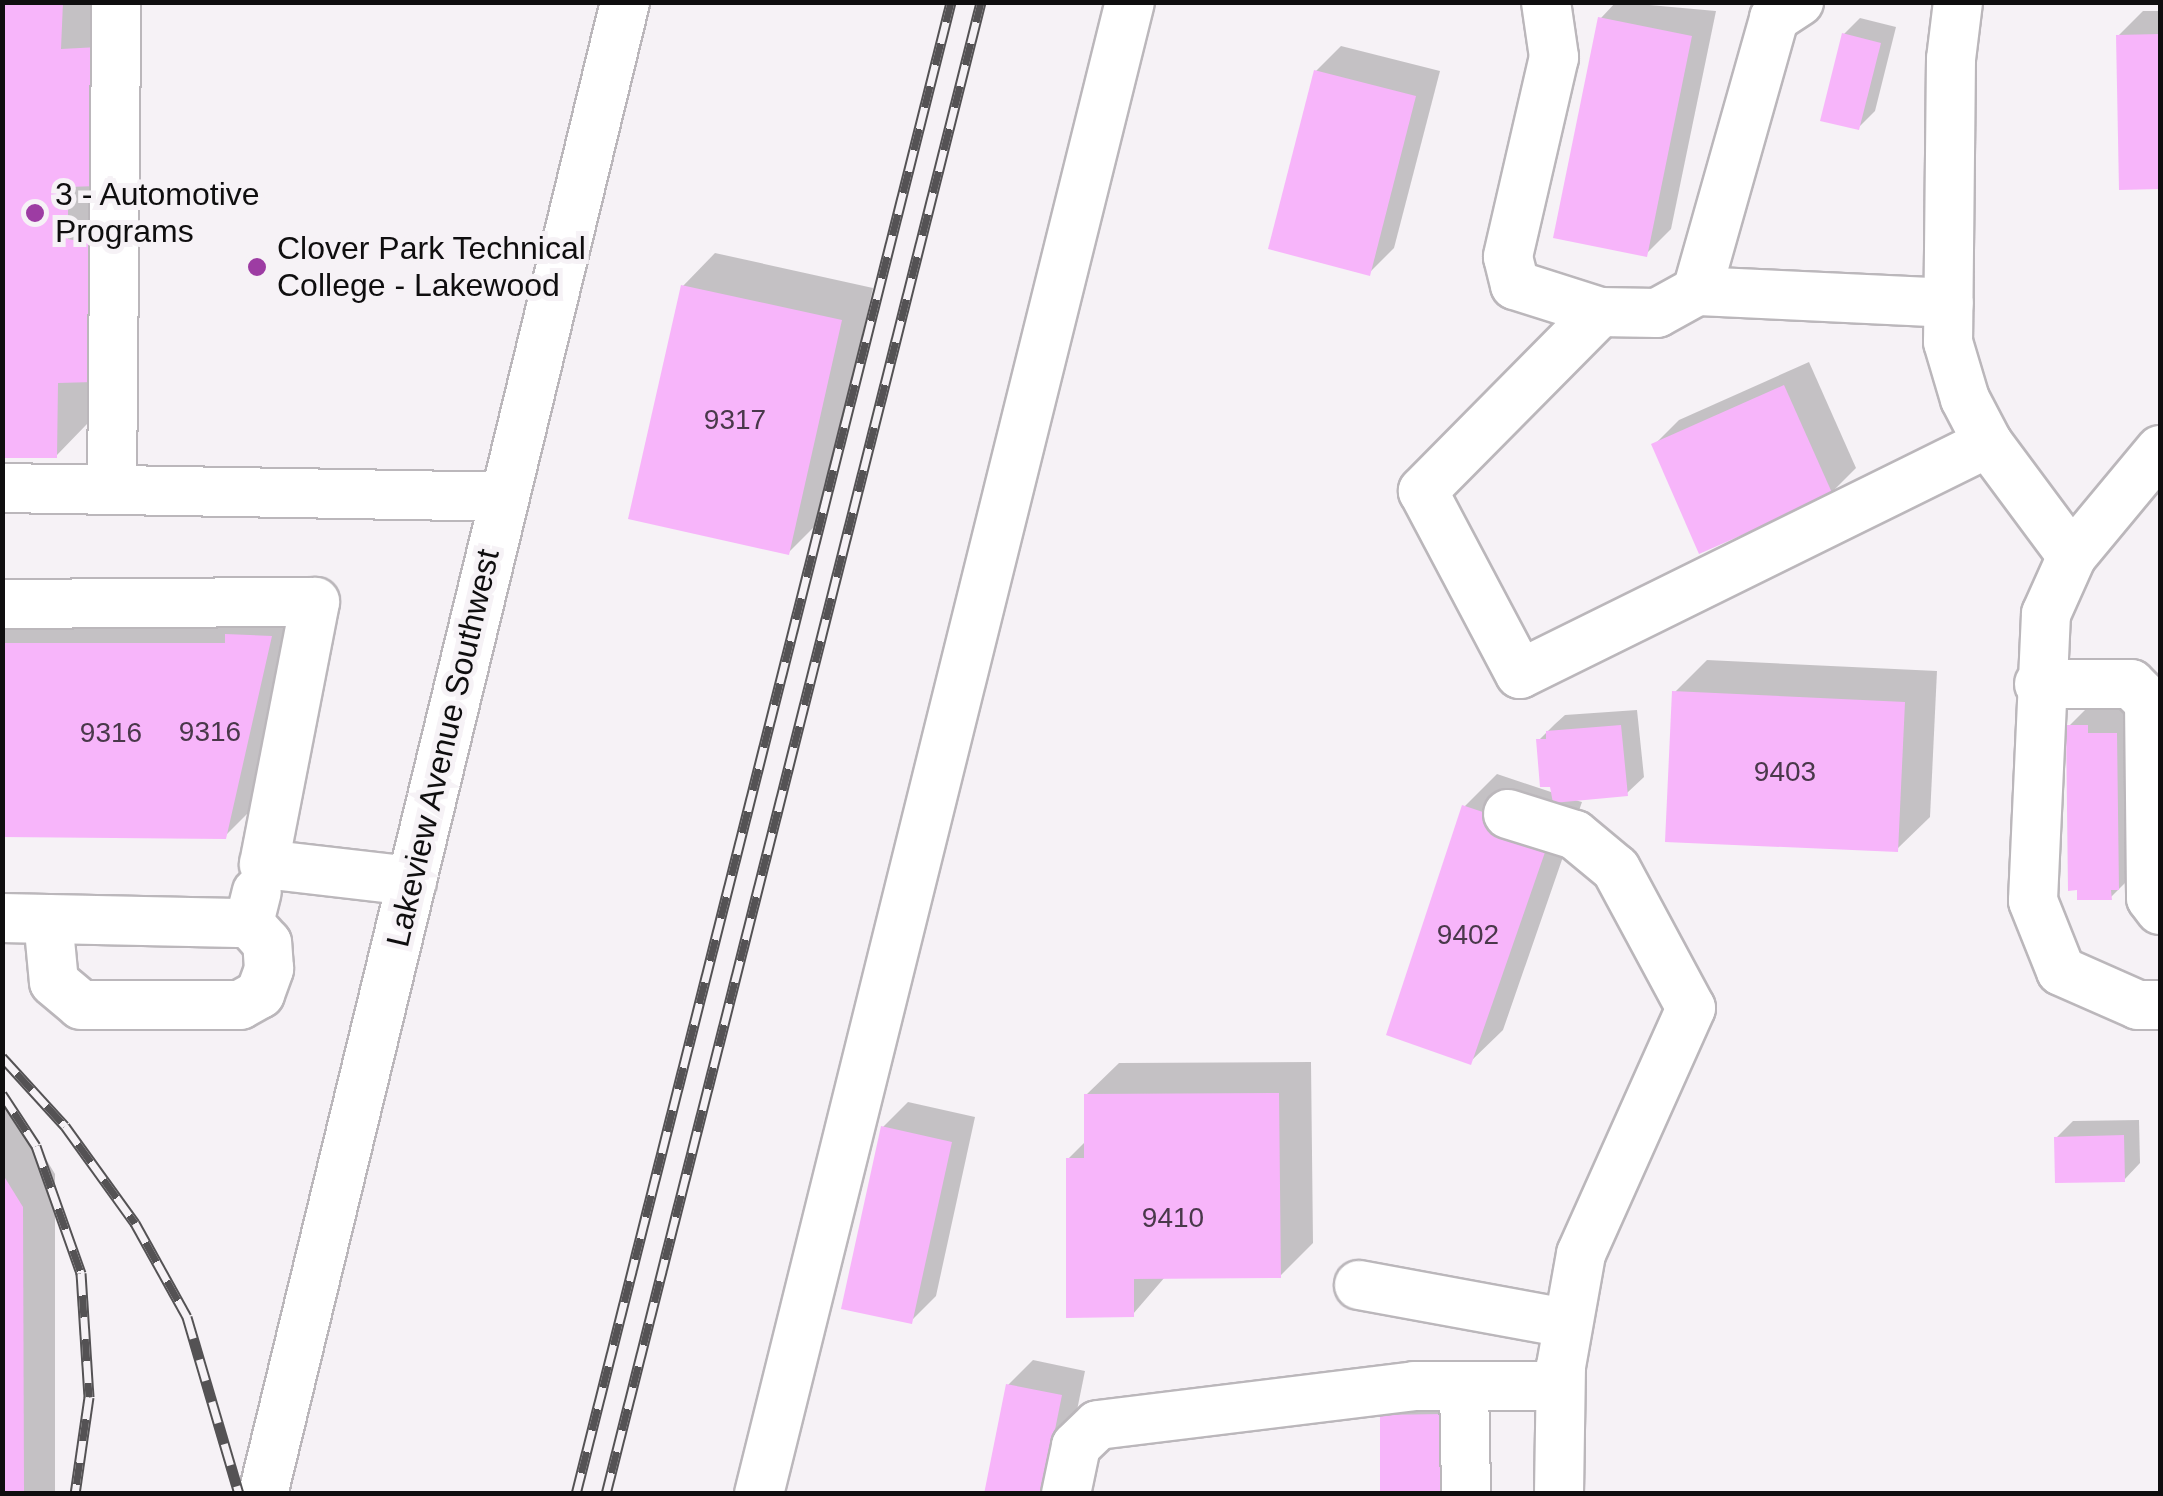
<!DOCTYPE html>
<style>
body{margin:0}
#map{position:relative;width:2163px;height:1496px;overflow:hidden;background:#f6f2f6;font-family:Helvetica,sans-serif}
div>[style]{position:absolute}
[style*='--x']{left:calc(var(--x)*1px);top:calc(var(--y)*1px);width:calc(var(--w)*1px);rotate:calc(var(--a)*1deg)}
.shadow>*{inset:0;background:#0003}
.building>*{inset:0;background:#f7b5fa}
.roads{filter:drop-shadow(2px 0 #bbb7bb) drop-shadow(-2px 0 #bbb7bb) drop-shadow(0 2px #bbb7bb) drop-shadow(0 -2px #bbb7bb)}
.minor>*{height:48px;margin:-24px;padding:0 24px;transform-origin:24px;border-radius:24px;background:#fff}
.rail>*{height:11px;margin-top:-5.5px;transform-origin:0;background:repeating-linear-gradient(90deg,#f6f2f6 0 22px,#545254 0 44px);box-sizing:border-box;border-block:2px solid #545254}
.dots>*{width:28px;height:28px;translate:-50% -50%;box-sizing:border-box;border:5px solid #f6f2f6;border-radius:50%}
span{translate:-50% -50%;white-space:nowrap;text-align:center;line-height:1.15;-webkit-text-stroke:10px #f6f2f6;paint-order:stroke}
.number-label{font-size:28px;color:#49384a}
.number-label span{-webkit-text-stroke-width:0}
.poi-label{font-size:32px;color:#0f0e0f}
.left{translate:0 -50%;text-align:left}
.street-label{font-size:32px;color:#0f0e0f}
.frame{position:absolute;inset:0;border:5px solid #0f0e0f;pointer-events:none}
</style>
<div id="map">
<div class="shadow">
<i style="clip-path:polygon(2px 2px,93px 2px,92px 18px,130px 15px,88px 423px,56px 456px)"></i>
<i style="clip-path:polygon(1616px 2px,1716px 11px,1671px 229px,1646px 254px,1601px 18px)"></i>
<i style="clip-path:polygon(2143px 11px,2160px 11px,2160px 186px,2122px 187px,2118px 36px)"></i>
<i style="clip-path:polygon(1860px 18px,1896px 27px,1875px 111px,1858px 128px,1844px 34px)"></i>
<i style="clip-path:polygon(1341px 46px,1440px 71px,1394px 248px,1369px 273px,1316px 71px)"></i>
<i style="clip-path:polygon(715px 253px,873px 288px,821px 520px,789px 552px,683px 286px)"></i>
<i style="clip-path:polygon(1809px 362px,1856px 468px,1831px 493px,1654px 445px,1679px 420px)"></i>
<i style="clip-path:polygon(303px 604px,257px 804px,225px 836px,2px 835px,2px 612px)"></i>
<i style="clip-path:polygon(1707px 660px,1937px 671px,1930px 817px,1897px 849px,1675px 692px)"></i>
<i style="clip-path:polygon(2094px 701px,2112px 701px,2112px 710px,2141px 709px,2136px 872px,2111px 897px,2069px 726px)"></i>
<i style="clip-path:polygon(1637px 710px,1644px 777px,1627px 793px,1571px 799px,1582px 802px,1503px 1030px,1470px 1062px,1465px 806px,1497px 774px,1554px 793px,1539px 740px,1555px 724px,1565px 715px)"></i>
<i style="clip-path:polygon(1311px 1062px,1313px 1243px,1280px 1276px,1165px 1277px,1133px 1314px,1068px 1159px,1086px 1141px,1086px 1095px,1119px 1063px)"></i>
<i style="clip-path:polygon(2px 1087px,55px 1174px,55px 1494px,2px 1494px)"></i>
<i style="clip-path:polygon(908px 1102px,975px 1117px,936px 1296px,911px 1321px,883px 1127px)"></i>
<i style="clip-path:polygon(2139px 1120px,2140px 1163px,2124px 1180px,2056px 1138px,2073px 1121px)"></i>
<i style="clip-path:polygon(1033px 1360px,1085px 1371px,1060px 1494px,986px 1494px,1008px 1385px)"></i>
<i style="clip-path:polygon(1458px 1398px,1459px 1478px,1382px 1416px,1399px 1399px)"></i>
</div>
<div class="building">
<i style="clip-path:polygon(2px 2px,63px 2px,61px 49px,99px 47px,98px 186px,68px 187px,68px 239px,95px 244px,94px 382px,58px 383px,57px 458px,2px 458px)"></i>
<i style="clip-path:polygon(1598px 17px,1692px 36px,1647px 257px,1553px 238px)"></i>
<i style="clip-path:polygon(1842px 33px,1881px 43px,1859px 130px,1820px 121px)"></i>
<i style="clip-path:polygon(2160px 34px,2160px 189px,2119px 190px,2116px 35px)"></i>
<i style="clip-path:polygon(1314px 70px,1416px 96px,1370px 276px,1268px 249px)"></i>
<i style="clip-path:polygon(681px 285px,842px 320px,789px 555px,628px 519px)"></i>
<i style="clip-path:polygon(1784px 385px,1833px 495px,1699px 554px,1651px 444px)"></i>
<i style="clip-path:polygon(225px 634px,272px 636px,226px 839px,2px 837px,2px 643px,225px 643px)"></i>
<i style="clip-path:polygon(1672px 691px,1905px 702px,1898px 852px,1665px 842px)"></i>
<i style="clip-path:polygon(1621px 725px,1628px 796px,1553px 803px,1550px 787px,1540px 787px,1536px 739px,1546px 739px,1546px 731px)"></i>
<i style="clip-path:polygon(2066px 725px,2088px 725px,2088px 733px,2117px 733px,2119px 890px,2111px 890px,2112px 900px,2077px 900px,2077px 890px,2068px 891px)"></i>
<i style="clip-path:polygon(1462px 805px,1551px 835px,1471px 1065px,1386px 1035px)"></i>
<i style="clip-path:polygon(1279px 1093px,1281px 1278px,1134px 1279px,1134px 1317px,1066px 1318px,1066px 1158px,1084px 1158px,1084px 1094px)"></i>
<i style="clip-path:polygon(881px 1126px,952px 1142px,912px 1324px,841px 1309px)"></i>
<i style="clip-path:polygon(2124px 1135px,2125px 1182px,2055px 1183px,2054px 1137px)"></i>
<i style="clip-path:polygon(2px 1173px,23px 1207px,24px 1494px,2px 1494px)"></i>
<i style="clip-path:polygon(1006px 1384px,1062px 1395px,1042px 1494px,984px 1494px)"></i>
<i style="clip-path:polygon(1443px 1414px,1443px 1494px,1380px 1494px,1380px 1415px)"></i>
</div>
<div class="roads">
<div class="minor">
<i style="--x:1546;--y:2;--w:56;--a:81.7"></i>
<i style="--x:1554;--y:57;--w:205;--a:103"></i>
<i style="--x:1508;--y:257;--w:29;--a:76"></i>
<i style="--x:1515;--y:285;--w:89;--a:17.6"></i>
<i style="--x:1600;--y:312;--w:57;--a:1"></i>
<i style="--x:1657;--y:313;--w:46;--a:-28.8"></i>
<i style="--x:1697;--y:291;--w:284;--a:-74.2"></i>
<i style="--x:1774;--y:18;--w:30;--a:-33"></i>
<i style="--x:1958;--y:2;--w:57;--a:97"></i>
<i style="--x:1951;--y:59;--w:283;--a:90.6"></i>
<i style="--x:1948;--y:342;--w:59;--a:73.4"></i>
<i style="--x:1965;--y:399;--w:50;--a:62.4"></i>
<i style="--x:1988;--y:443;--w:141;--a:53.4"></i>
<i style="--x:1697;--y:291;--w:252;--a:2.7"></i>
<i style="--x:1600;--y:312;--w:252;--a:134.7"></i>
<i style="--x:1423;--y:491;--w:207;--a:62.1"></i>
<i style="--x:1520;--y:674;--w:522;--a:-26.27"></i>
<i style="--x:2160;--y:450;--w:138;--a:129.7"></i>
<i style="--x:2072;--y:556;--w:64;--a:114.1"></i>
<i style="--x:2046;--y:614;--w:287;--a:92.6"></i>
<i style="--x:2033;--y:901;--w:75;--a:68.2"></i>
<i style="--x:2061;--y:971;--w:84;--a:23.8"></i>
<i style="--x:2138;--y:1005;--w:22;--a:0"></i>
<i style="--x:2;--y:488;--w:499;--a:1"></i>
<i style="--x:112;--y:490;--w:488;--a:-89.5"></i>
<i style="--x:2;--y:604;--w:313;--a:-0.4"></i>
<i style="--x:315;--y:602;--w:267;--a:101"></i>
<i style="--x:264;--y:864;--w:149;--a:6.6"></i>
<i style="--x:2039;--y:684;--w:92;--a:0"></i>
<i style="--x:2131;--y:684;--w:25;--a:45"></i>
<i style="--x:2149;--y:702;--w:196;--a:89.4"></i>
<i style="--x:2151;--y:898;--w:15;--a:53"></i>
<i style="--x:1508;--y:814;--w:70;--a:17.4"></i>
<i style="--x:1575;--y:835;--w:53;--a:39.7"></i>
<i style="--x:1616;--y:869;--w:158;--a:61.7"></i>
<i style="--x:1691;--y:1008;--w:269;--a:114.1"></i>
<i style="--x:1581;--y:1254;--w:114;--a:100.1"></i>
<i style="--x:1561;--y:1366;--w:128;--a:90.9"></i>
<i style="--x:2;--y:918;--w:247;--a:1.2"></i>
<i style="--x:249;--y:923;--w:32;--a:-76"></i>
<i style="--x:48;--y:919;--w:63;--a:84.6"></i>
<i style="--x:54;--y:982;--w:35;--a:40"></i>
<i style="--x:81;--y:1005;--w:159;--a:0"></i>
<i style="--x:240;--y:1005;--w:23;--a:-29"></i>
<i style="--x:260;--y:994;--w:27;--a:-70"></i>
<i style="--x:269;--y:969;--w:26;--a:-94"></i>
<i style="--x:267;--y:943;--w:27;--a:-132"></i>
<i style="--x:1359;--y:1285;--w:210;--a:10.4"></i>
<i style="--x:1464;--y:1386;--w:108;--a:88.9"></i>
<i style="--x:263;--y:1494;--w:1535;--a:-76.36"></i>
<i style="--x:759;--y:1494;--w:1537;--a:-76.04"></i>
<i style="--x:1066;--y:1494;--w:49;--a:-78.2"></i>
<i style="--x:1076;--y:1446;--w:30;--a:-44"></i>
<i style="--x:1098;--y:1425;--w:318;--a:-7"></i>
<i style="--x:1414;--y:1386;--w:146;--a:0"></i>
</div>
</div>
<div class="rail">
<i style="--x:2;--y:1057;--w:93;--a:47.6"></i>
<i style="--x:65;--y:1126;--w:120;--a:54.2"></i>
<i style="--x:135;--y:1223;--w:107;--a:61"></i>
<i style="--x:187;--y:1317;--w:184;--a:73.6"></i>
<i style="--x:2;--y:1094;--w:62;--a:56.8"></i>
<i style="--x:36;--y:1146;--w:135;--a:70.5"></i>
<i style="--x:81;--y:1273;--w:124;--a:86.3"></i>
<i style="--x:89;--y:1397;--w:98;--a:98.2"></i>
<i style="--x:576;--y:1494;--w:1538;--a:-75.89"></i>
<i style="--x:606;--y:1494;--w:1538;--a:-75.89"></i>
</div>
<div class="dots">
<i style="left:35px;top:213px;background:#9d3ca3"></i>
<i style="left:257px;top:267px;background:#9d3ca3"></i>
</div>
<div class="number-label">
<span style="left:735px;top:420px">9317</span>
<span style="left:210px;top:732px">9316</span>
<span style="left:111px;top:733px">9316</span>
<span style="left:1785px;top:772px">9403</span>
<span style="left:1468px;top:935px">9402</span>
<span style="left:1173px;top:1218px">9410</span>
</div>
<div class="poi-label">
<span class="left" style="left:55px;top:213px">3 - Automotive<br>Programs</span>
<span class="left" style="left:277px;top:267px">Clover Park Technical<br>College - Lakewood</span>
</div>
<div class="street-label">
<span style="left:443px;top:748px;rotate:-77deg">Lakeview Avenue Southwest</span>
</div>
<div class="frame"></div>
</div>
